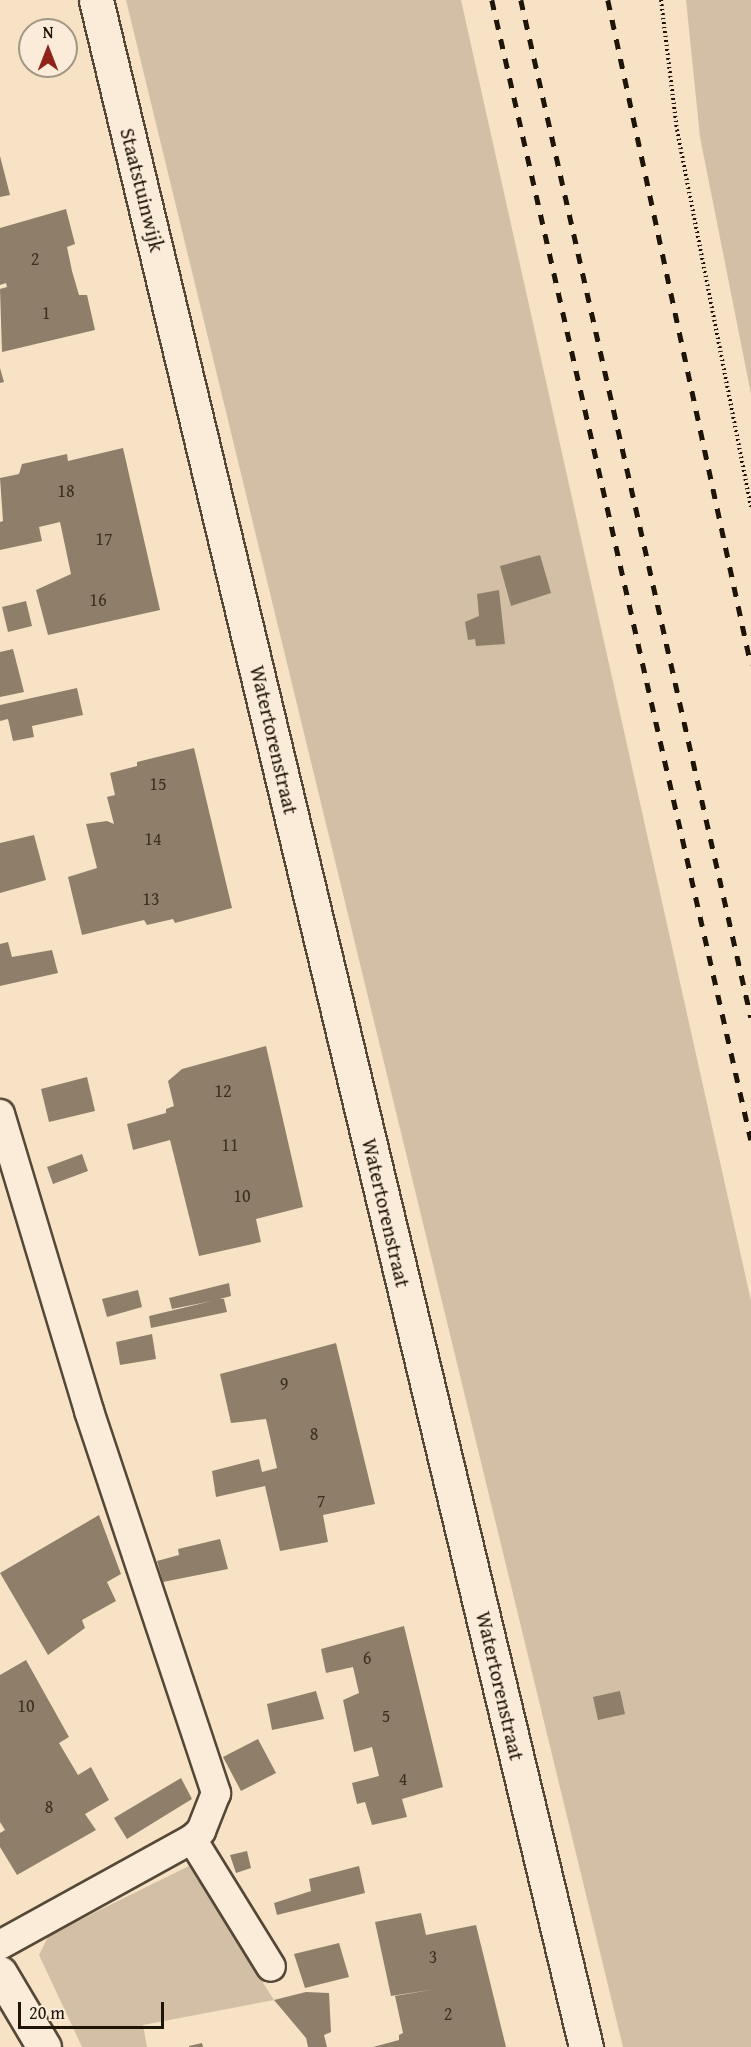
<!DOCTYPE html>
<style>
body{margin:0}
#map{position:relative;width:751px;height:2047px;overflow:hidden;background:#f7e2c5;font-family:"Gentium Book Plus",serif}
div>[style]{position:absolute}
[style*='--x']{left:calc(var(--x)*1px);top:calc(var(--y)*1px);width:calc(var(--w)*1px);rotate:calc(var(--a)*1deg)}
.green>*{inset:0;background:#d2bfa5}
.building>*{inset:0;background:#8f7f6a}
.path>*{height:4px;margin-top:-2px;transform-origin:0;background:repeating-linear-gradient(90deg,#1f1408 0 1.5px,transparent 0 4.5px)}
.roads{filter:drop-shadow(2px 0 #554837) drop-shadow(-2px 0 #554837) drop-shadow(0 2px #554837) drop-shadow(0 -2px #554837)}
.lane>*{height:28px;margin:-14px;padding:0 14px;transform-origin:14px;border-radius:14px;background:#faecd9}
.street>*{height:33px;margin:-16.5px;padding:0 16.5px;transform-origin:16.5px;border-radius:16.5px;background:#faecd9}
.rail>*{height:4.5px;margin-top:-2.25px;transform-origin:0;background:repeating-linear-gradient(90deg,#1f1408 0 10px,transparent 0 20px)}
span{translate:-50% -50%;white-space:nowrap;text-align:center;line-height:1.15;-webkit-text-stroke:4.5px #faecd9;paint-order:stroke}
.number-label{font-size:18px;color:#3b2f20}
.number-label span{-webkit-text-stroke-width:0}
.street-label{font-size:21px;color:#1f1408}
.north{position:absolute;left:18px;top:18px;width:60px;height:60px;box-sizing:border-box;background:#faecd9;border:2px solid #a29685;border-radius:50%;rotate:0deg;font-size:16px;font-weight:700;line-height:24px;text-align:center;color:#1f1408}
.north::after{content:'';display:block;margin:auto;width:21px;height:27px;background:#8f2418;clip-path:polygon(50% 0,100% 100%,50% 72%,0 100%)}
.scale{position:absolute;left:18px;top:2002px;width:146px;height:27px;box-sizing:border-box;border:3px solid #1f1408;border-top:0;padding-left:8px;font-size:18px;line-height:21px;white-space:nowrap;color:#1f1408;-webkit-text-stroke:4px #faecd9;paint-order:stroke}
</style>
<div id="map">
<div class="green">
<i style="clip-path:polygon(126px 0,461px 0,751px 1301px,751px 2047px,623px 2047px)"></i>
<i style="clip-path:polygon(686px 0,751px 0,751px 394px,700px 137px)"></i>
<i style="clip-path:polygon(189px 1866px,274px 2000px,143px 2025px,147px 2047px,82px 2047px,39px 1955px,49px 1935px)"></i>
</div>
<div class="building">
<i style="clip-path:polygon(0 156px,10px 195px,0 197px)"></i>
<i style="clip-path:polygon(66px 209px,75px 244px,67px 247px,72px 271px,79px 295px,87px 295px,95px 330px,2px 352px,0 289px,7px 287px,6px 283px,0 285px,0 228px)"></i>
<i style="clip-path:polygon(0 368px,4px 382px,0 383px)"></i>
<i style="clip-path:polygon(123px 448px,160px 610px,48px 635px,36px 590px,71px 574px,60px 522px,39px 527px,42px 541px,0 550px,0 522px,3px 521px,0 478px,19px 474px,22px 464px,67px 454px,68px 461px)"></i>
<i style="clip-path:polygon(540px 555px,551px 593px,511px 606px,500px 566px)"></i>
<i style="clip-path:polygon(499px 590px,505px 644px,476px 646px,475px 639px,468px 640px,465px 622px,479px 616px,477px 594px)"></i>
<i style="clip-path:polygon(26px 601px,32px 626px,8px 632px,2px 607px)"></i>
<i style="clip-path:polygon(13px 649px,24px 692px,0 697px,0 652px)"></i>
<i style="clip-path:polygon(77px 688px,83px 715px,32px 726px,34px 737px,13px 741px,8px 719px,0 721px,0 705px)"></i>
<i style="clip-path:polygon(194px 748px,232px 908px,175px 923px,173px 919px,147px 925px,144px 920px,82px 935px,68px 877px,97px 868px,86px 824px,107px 821px,114px 824px,107px 797px,115px 795px,110px 773px,137px 766px,137px 762px)"></i>
<i style="clip-path:polygon(34px 835px,46px 880px,0 893px,0 843px)"></i>
<i style="clip-path:polygon(8px 942px,12px 957px,52px 950px,58px 973px,0 986px,0 944px)"></i>
<i style="clip-path:polygon(266px 1046px,303px 1207px,256px 1219px,261px 1242px,199px 1256px,170px 1140px,133px 1150px,127px 1124px,166px 1113px,166px 1109px,174px 1106px,168px 1081px,182px 1069px)"></i>
<i style="clip-path:polygon(87px 1077px,95px 1111px,49px 1122px,41px 1089px)"></i>
<i style="clip-path:polygon(82px 1154px,88px 1171px,53px 1184px,47px 1167px)"></i>
<i style="clip-path:polygon(229px 1283px,231px 1296px,220px 1299px,224px 1299px,227px 1312px,151px 1328px,149px 1316px,212px 1301px,172px 1309px,169px 1298px)"></i>
<i style="clip-path:polygon(138px 1290px,142px 1307px,107px 1317px,102px 1299px)"></i>
<i style="clip-path:polygon(152px 1334px,156px 1359px,120px 1365px,116px 1342px)"></i>
<i style="clip-path:polygon(336px 1343px,375px 1504px,323px 1515px,328px 1542px,280px 1551px,265px 1486px,216px 1497px,212px 1471px,259px 1459px,262px 1472px,277px 1468px,266px 1419px,231px 1423px,220px 1374px)"></i>
<i style="clip-path:polygon(99px 1515px,121px 1574px,107px 1582px,116px 1601px,82px 1620px,85px 1628px,48px 1655px,0 1573px)"></i>
<i style="clip-path:polygon(220px 1539px,228px 1569px,163px 1582px,157px 1561px,179px 1555px,178px 1549px)"></i>
<i style="clip-path:polygon(404px 1626px,443px 1787px,402px 1799px,407px 1817px,372px 1825px,365px 1802px,357px 1804px,352px 1783px,379px 1776px,372px 1747px,354px 1752px,343px 1700px,359px 1693px,353px 1667px,326px 1673px,321px 1649px)"></i>
<i style="clip-path:polygon(26px 1660px,69px 1737px,59px 1743px,78px 1775px,91px 1767px,109px 1800px,85px 1814px,96px 1830px,17px 1875px,0 1847px,0 1833px,5px 1830px,0 1822px,0 1675px)"></i>
<i style="clip-path:polygon(316px 1691px,324px 1719px,272px 1730px,267px 1704px)"></i>
<i style="clip-path:polygon(620px 1691px,625px 1714px,598px 1720px,593px 1697px)"></i>
<i style="clip-path:polygon(258px 1739px,276px 1773px,241px 1791px,223px 1757px)"></i>
<i style="clip-path:polygon(181px 1778px,192px 1799px,127px 1839px,114px 1818px)"></i>
<i style="clip-path:polygon(247px 1851px,251px 1868px,236px 1873px,230px 1855px)"></i>
<i style="clip-path:polygon(359px 1866px,365px 1893px,277px 1915px,274px 1903px,311px 1891px,309px 1879px)"></i>
<i style="clip-path:polygon(421px 1913px,426px 1935px,476px 1925px,506px 2047px,373px 2047px,399px 2040px,399px 2035px,403px 2033px,395px 1996px,436px 1989px,391px 1996px,375px 1922px)"></i>
<i style="clip-path:polygon(339px 1943px,349px 1977px,305px 1988px,294px 1954px)"></i>
<i style="clip-path:polygon(306px 1992px,329px 1993px,331px 2032px,324px 2035px,327px 2047px,308px 2047px,306px 2038px,274px 2000px)"></i>
<i style="clip-path:polygon(202px 2043px,203px 2047px,189px 2047px,189px 2046px)"></i>
</div>
<div class="path">
<i style="--x:661;--y:0;--w:131;--a:83"></i>
<i style="--x:677;--y:130;--w:384;--a:78.9"></i>
</div>
<div class="roads">
<div class="lane">
<i style="--x:0;--y:1114;--w:310;--a:73.3"></i>
<i style="--x:89;--y:1411;--w:403;--a:71.6"></i>
<i style="--x:216;--y:1793;--w:41;--a:111.5"></i>
<i style="--x:201;--y:1831;--w:12;--a:138"></i>
<i style="--x:192;--y:1839;--w:219;--a:151.1"></i>
<i style="--x:192;--y:1839;--w:150;--a:58.3"></i>
</div>
<div class="street">
<i style="--x:96;--y:0;--w:2105;--a:76.54"></i>
<i style="--x:0;--y:1973;--w:86;--a:59.3"></i>
</div>
</div>
<div class="rail">
<i style="--x:492;--y:0;--w:1169;--a:77.2"></i>
<i style="--x:521;--y:0;--w:1043;--a:77.26"></i>
<i style="--x:608;--y:0;--w:680;--a:77.86"></i>
</div>
<div class="number-label">
<span style="left:35px;top:259px">2</span>
<span style="left:46px;top:313px">1</span>
<span style="left:66px;top:491px">18</span>
<span style="left:104px;top:539px">17</span>
<span style="left:98px;top:600px">16</span>
<span style="left:158px;top:784px">15</span>
<span style="left:153px;top:839px">14</span>
<span style="left:151px;top:899px">13</span>
<span style="left:223px;top:1091px">12</span>
<span style="left:230px;top:1145px">11</span>
<span style="left:242px;top:1196px">10</span>
<span style="left:284px;top:1384px">9</span>
<span style="left:314px;top:1434px">8</span>
<span style="left:321px;top:1501px">7</span>
<span style="left:367px;top:1658px">6</span>
<span style="left:26px;top:1706px">10</span>
<span style="left:386px;top:1716px">5</span>
<span style="left:403px;top:1779px">4</span>
<span style="left:49px;top:1807px">8</span>
<span style="left:433px;top:1957px">3</span>
<span style="left:448px;top:2014px">2</span>
</div>
<div class="street-label">
<span style="left:142px;top:190px;rotate:76deg">Staatstuinwijk</span>
<span style="left:274px;top:740px;rotate:77deg">Watertorenstraat</span>
<span style="left:386px;top:1213px;rotate:77deg">Watertorenstraat</span>
<span style="left:500px;top:1686px;rotate:77deg">Watertorenstraat</span>
</div>
<div class="north">N</div>
<div class="scale">20 m</div>
</div>
